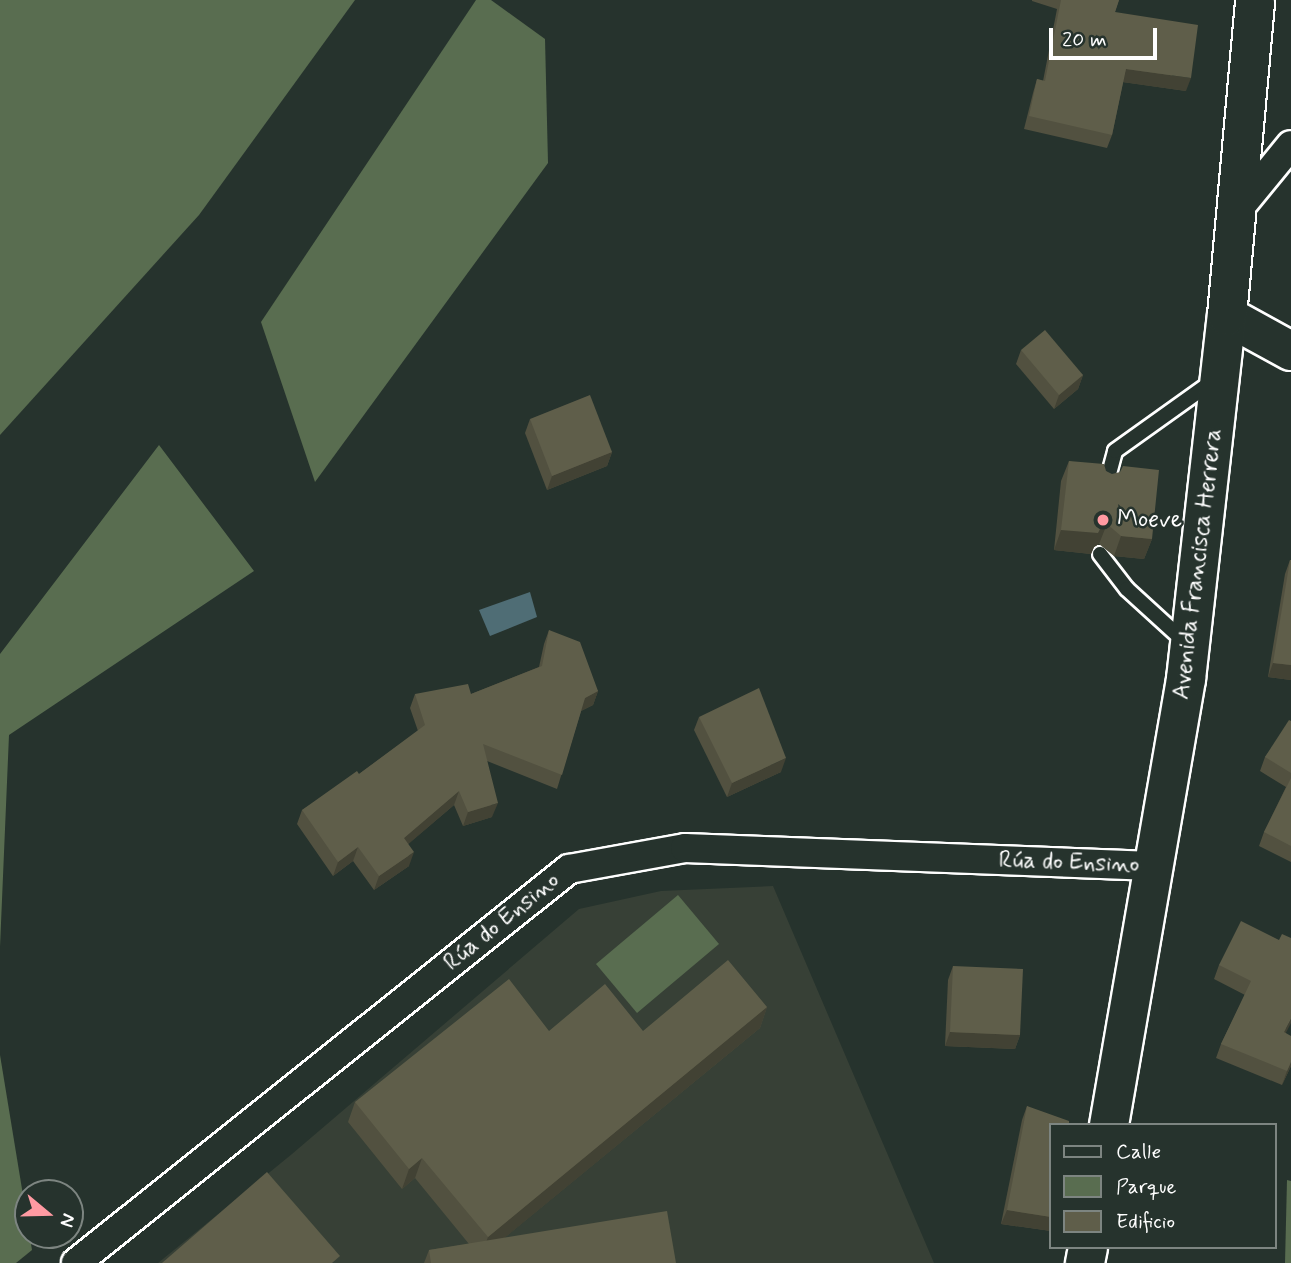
<!DOCTYPE html>
<meta charset="utf-8">
<style>
body{margin:0}
#map{position:relative;width:1291px;height:1263px;overflow:hidden;background:#26332d;font-family:Mynerve,sans-serif}
div>[style]{position:absolute}
[style*='--x']{left:calc(var(--x)*1px);top:calc(var(--y)*1px);width:calc(var(--w)*1px);rotate:calc(var(--a)*1deg)}
.built>*{inset:0;background:#374036}
.green>*{inset:0;background:#596d50}
.water>*{inset:0;background:#4f6d75}
.roads{filter:drop-shadow(2px 0 #fff) drop-shadow(-2px 0 #fff) drop-shadow(0 2px #fff) drop-shadow(0 -2px #fff)}
.lane>*{height:14px;margin:-7px;padding:0 7px;transform-origin:7px;border-radius:7px;background:#26332d}
.street>*{height:28px;margin:-14px;padding:0 14px;transform-origin:14px;border-radius:14px;background:#26332d}
.secondary>*{height:38px;margin:-19px;padding:0 19px;transform-origin:19px;border-radius:19px;background:#26332d}
.wall>*{inset:0;background:#525140}
.shaded-wall>*{inset:0;background:#424234}
.building>*{inset:0;background:#5f5e4a}
.dots>*{width:19px;height:19px;translate:-50% -50%;box-sizing:border-box;border:4px solid #26332d;border-radius:50%}
span{translate:-50% -50%;white-space:nowrap;text-align:center;line-height:1.15;-webkit-text-stroke:5px #26332d;paint-order:stroke}
.poi-label{font-size:24px;color:#fff}
.left{translate:0 -50%;text-align:left}
.street-label{font-size:24px;color:#fff}
.legend{position:absolute;left:1049px;top:1123px;width:228px;height:126px;box-sizing:border-box;background:#26332d;border:2px solid #7d8581;margin:0;padding:9px 12px;list-style:none;font-size:21px;color:#fff}
.legend li{display:flex;align-items:center;gap:14px;height:35px}
.legend b{width:35px;border:2px solid #7d8581}
.north{position:absolute;left:14px;top:1179px;width:70px;height:70px;box-sizing:border-box;background:#26332d;border:2px solid #7d8581;border-radius:50%;rotate:109deg;font-size:19px;font-weight:700;line-height:28px;text-align:center;color:#fff}
.north::after{content:'';display:block;margin:auto;width:24px;height:32px;background:#ff9aa2;clip-path:polygon(50% 0,100% 100%,50% 72%,0 100%)}
.scale{position:absolute;left:1049px;top:28px;width:108px;height:32px;box-sizing:border-box;border:4px solid #fff;border-top:0;padding-left:9px;font-size:21px;line-height:24px;white-space:nowrap;color:#fff;-webkit-text-stroke:5px #26332d;paint-order:stroke}
</style>
<div id="map">
<div class="built">
<i style="clip-path:polygon(773px 886px,934px 1263px,158px 1263px,292px 1154px,579px 909px,661px 891px)"></i>
</div>
<div class="green">
<i style="clip-path:polygon(0 0,355px 0,199px 215px,0 435px)"></i>
<i style="clip-path:polygon(476px 0,491px 0,545px 39px,548px 163px,315px 482px,261px 322px)"></i>
<i style="clip-path:polygon(159px 445px,254px 571px,9px 735px,0 947px,0 654px)"></i>
<i style="clip-path:polygon(678px 895px,719px 944px,637px 1013px,596px 964px)"></i>
<i style="clip-path:polygon(0 1055px,32px 1250px,16px 1263px,0 1263px)"></i>
<i style="clip-path:polygon(1287px 1180px,1291px 1181px,1291px 1263px,1285px 1263px)"></i>
</div>
<div class="water">
<i style="clip-path:polygon(530px 592px,537px 617px,490px 636px,479px 610px)"></i>
</div>
<div class="roads">
<div class="lane">
<i style="--x:1106;--y:485;--w:35;--a:-75"></i>
<i style="--x:1115;--y:451;--w:120;--a:-35.5"></i>
<i style="--x:1100;--y:554;--w:44;--a:52.4"></i>
<i style="--x:1127;--y:589;--w:77;--a:42.4"></i>
</div>
<div class="street">
<i style="--x:1237;--y:211;--w:85;--a:-50.7"></i>
<i style="--x:76;--y:1263;--w:631;--a:-38.63"></i>
<i style="--x:569;--y:869;--w:118;--a:-10.3"></i>
<i style="--x:685;--y:848;--w:468;--a:2.2"></i>
</div>
<div class="secondary">
<i style="--x:1227;--y:316;--w:73;--a:28.7"></i>
<i style="--x:1109;--y:1125;--w:453;--a:-80.2"></i>
<i style="--x:1186;--y:679;--w:365;--a:-83.6"></i>
<i style="--x:1227;--y:316;--w:317;--a:-84.9"></i>
<i style="--x:1085;--y:1263;--w:16;--a:-79"></i>
</div>
</div>
<div class="wall">
<i style="clip-path:polygon(1032px 0,1119px 0,1115px 12px,1186px 91px,1123px 82px,1112px 135px,1107px 148px,1024px 129px,1033px 93px,1037px 79px,1043px 81px,1057px 9px,1032px 1px)"></i>
<i style="clip-path:polygon(1021px 350px,1083px 375px,1078px 389px,1054px 409px,1016px 364px)"></i>
<i style="clip-path:polygon(530px 419px,612px 452px,607px 466px,547px 490px,525px 433px)"></i>
<i style="clip-path:polygon(1069px 461px,1106px 471px,1152px 539px,1144px 559px,1114px 556px,1099px 544px,1094px 547px,1091px 554px,1054px 550px,1061px 481px)"></i>
<i style="clip-path:polygon(1290px 560px,1291px 680px,1268px 677px,1285px 574px)"></i>
<i style="clip-path:polygon(549px 630px,598px 691px,593px 705px,581px 711px,557px 789px,487px 761px,492px 817px,463px 826px,454px 805px,408px 844px,409px 866px,374px 890px,353px 861px,333px 876px,297px 824px,302px 810px,359px 774px,418px 731px,410px 708px,415px 694px,471px 694px,539px 667px,544px 644px)"></i>
<i style="clip-path:polygon(699px 717px,781px 772px,727px 797px,694px 730px)"></i>
<i style="clip-path:polygon(1291px 721px,1291px 862px,1259px 846px,1264px 832px,1286px 787px,1260px 771px,1265px 757px)"></i>
<i style="clip-path:polygon(1279px 940px,1286px 1033px,1291px 1066px,1282px 1085px,1216px 1058px,1221px 1044px,1245px 995px,1214px 979px,1219px 965px)"></i>
<i style="clip-path:polygon(953px 966px,1020px 1035px,1015px 1049px,945px 1046px,948px 980px)"></i>
<i style="clip-path:polygon(767px 1007px,760px 1028px,504px 1238px,676px 1263px,424px 1263px,429px 1250px,469px 1244px,415px 1178px,402px 1189px,348px 1122px,355px 1102px,549px 1031px,643px 1031px)"></i>
<i style="clip-path:polygon(1027px 1106px,1051px 1125px,1051px 1231px,1001px 1224px,1022px 1120px)"></i>
</div>
<div class="shaded-wall">
<i style="clip-path:polygon(1126px 69px,1191px 78px,1186px 91px,1122px 82px)"></i>
<i style="clip-path:polygon(1083px 375px,1078px 389px,1054px 409px,1059px 395px)"></i>
<i style="clip-path:polygon(612px 452px,607px 466px,547px 490px,552px 476px)"></i>
<i style="clip-path:polygon(1107px 524px,1099px 544px,1094px 547px,1091px 554px,1054px 550px,1061px 530px,1101px 527px)"></i>
<i style="clip-path:polygon(1121px 536px,1152px 539px,1144px 559px,1114px 556px)"></i>
<i style="clip-path:polygon(1273px 663px,1291px 665px,1291px 680px,1268px 677px)"></i>
<i style="clip-path:polygon(598px 691px,593px 705px,579px 712px,585px 698px)"></i>
<i style="clip-path:polygon(786px 758px,781px 772px,727px 797px,732px 783px)"></i>
<i style="clip-path:polygon(459px 791px,454px 805px,399px 852px,404px 838px)"></i>
<i style="clip-path:polygon(498px 803px,492px 817px,463px 826px,468px 812px)"></i>
<i style="clip-path:polygon(358px 847px,353px 861px,333px 876px,338px 862px)"></i>
<i style="clip-path:polygon(414px 852px,409px 866px,374px 890px,379px 876px)"></i>
<i style="clip-path:polygon(767px 1007px,760px 1028px,480px 1258px,488px 1237px)"></i>
<i style="clip-path:polygon(1291px 1019px,1291px 1023px,1279px 1046px,1284px 1032px)"></i>
<i style="clip-path:polygon(950px 1032px,1020px 1035px,1015px 1049px,945px 1046px)"></i>
<i style="clip-path:polygon(1291px 1062px,1291px 1066px,1282px 1085px,1287px 1071px)"></i>
<i style="clip-path:polygon(422px 1158px,415px 1178px,402px 1189px,409px 1169px)"></i>
<i style="clip-path:polygon(1007px 1210px,1051px 1217px,1051px 1231px,1001px 1224px)"></i>
</div>
<div class="building">
<i style="clip-path:polygon(1061px 0,1119px 0,1115px 12px,1198px 25px,1191px 78px,1126px 69px,1112px 135px,1029px 116px,1037px 79px,1045px 81px)"></i>
<i style="clip-path:polygon(1045px 330px,1083px 375px,1059px 395px,1021px 350px)"></i>
<i style="clip-path:polygon(590px 395px,612px 452px,552px 476px,530px 419px)"></i>
<i style="clip-path:polygon(1069px 461px,1104px 464px,1106px 471px,1112px 474px,1120px 472px,1123px 466px,1159px 470px,1152px 539px,1121px 536px,1107px 524px,1101px 527px,1098px 533px,1061px 530px)"></i>
<i style="clip-path:polygon(1290px 560px,1291px 560px,1291px 665px,1273px 663px)"></i>
<i style="clip-path:polygon(549px 630px,580px 642px,598px 691px,585px 698px,562px 775px,483px 744px,498px 803px,468px 812px,459px 791px,404px 838px,414px 852px,379px 876px,358px 847px,338px 862px,302px 810px,357px 771px,359px 774px,425px 725px,415px 694px,468px 684px,471px 694px,542px 666px)"></i>
<i style="clip-path:polygon(759px 688px,786px 758px,732px 783px,699px 717px)"></i>
<i style="clip-path:polygon(1289px 720px,1291px 721px,1291px 773px,1265px 757px)"></i>
<i style="clip-path:polygon(1291px 778px,1291px 846px,1264px 832px)"></i>
<i style="clip-path:polygon(1241px 921px,1279px 940px,1282px 934px,1291px 938px,1291px 1019px,1284px 1032px,1291px 1036px,1291px 1062px,1287px 1071px,1221px 1044px,1251px 981px,1219px 965px)"></i>
<i style="clip-path:polygon(728px 960px,767px 1007px,488px 1237px,422px 1158px,409px 1169px,355px 1102px,509px 979px,549px 1031px,605px 984px,643px 1031px)"></i>
<i style="clip-path:polygon(953px 966px,1023px 969px,1020px 1035px,950px 1032px)"></i>
<i style="clip-path:polygon(1027px 1106px,1069px 1121px,1069px 1125px,1051px 1125px,1051px 1217px,1007px 1210px)"></i>
<i style="clip-path:polygon(267px 1172px,340px 1256px,332px 1263px,162px 1263px)"></i>
<i style="clip-path:polygon(667px 1211px,676px 1263px,431px 1263px,429px 1250px)"></i>
</div>
<div class="dots">
<i style="left:1103px;top:520px;background:#ff9aa2"></i>
</div>
<div class="poi-label">
<span class="left" style="left:1117px;top:520px">Moeve</span>
</div>
<div class="street-label">
<span style="left:1198px;top:564px;rotate:-83deg">Avenida Francisca Herrera</span>
<span style="left:1069px;top:863px;rotate:2deg">Rúa do Ensino</span>
<span style="left:502px;top:922px;rotate:-39deg">Rúa do Ensino</span>
</div>
<ul class="legend">
<li><b style="height:9px;background:#26332d"></b>Calle</li>
<li><b style="height:19px;background:#596d50"></b>Parque</li>
<li><b style="height:19px;background:#5f5e4a"></b>Edificio</li>
</ul>
<div class="north">N</div>
<div class="scale">20 m</div>
</div>
